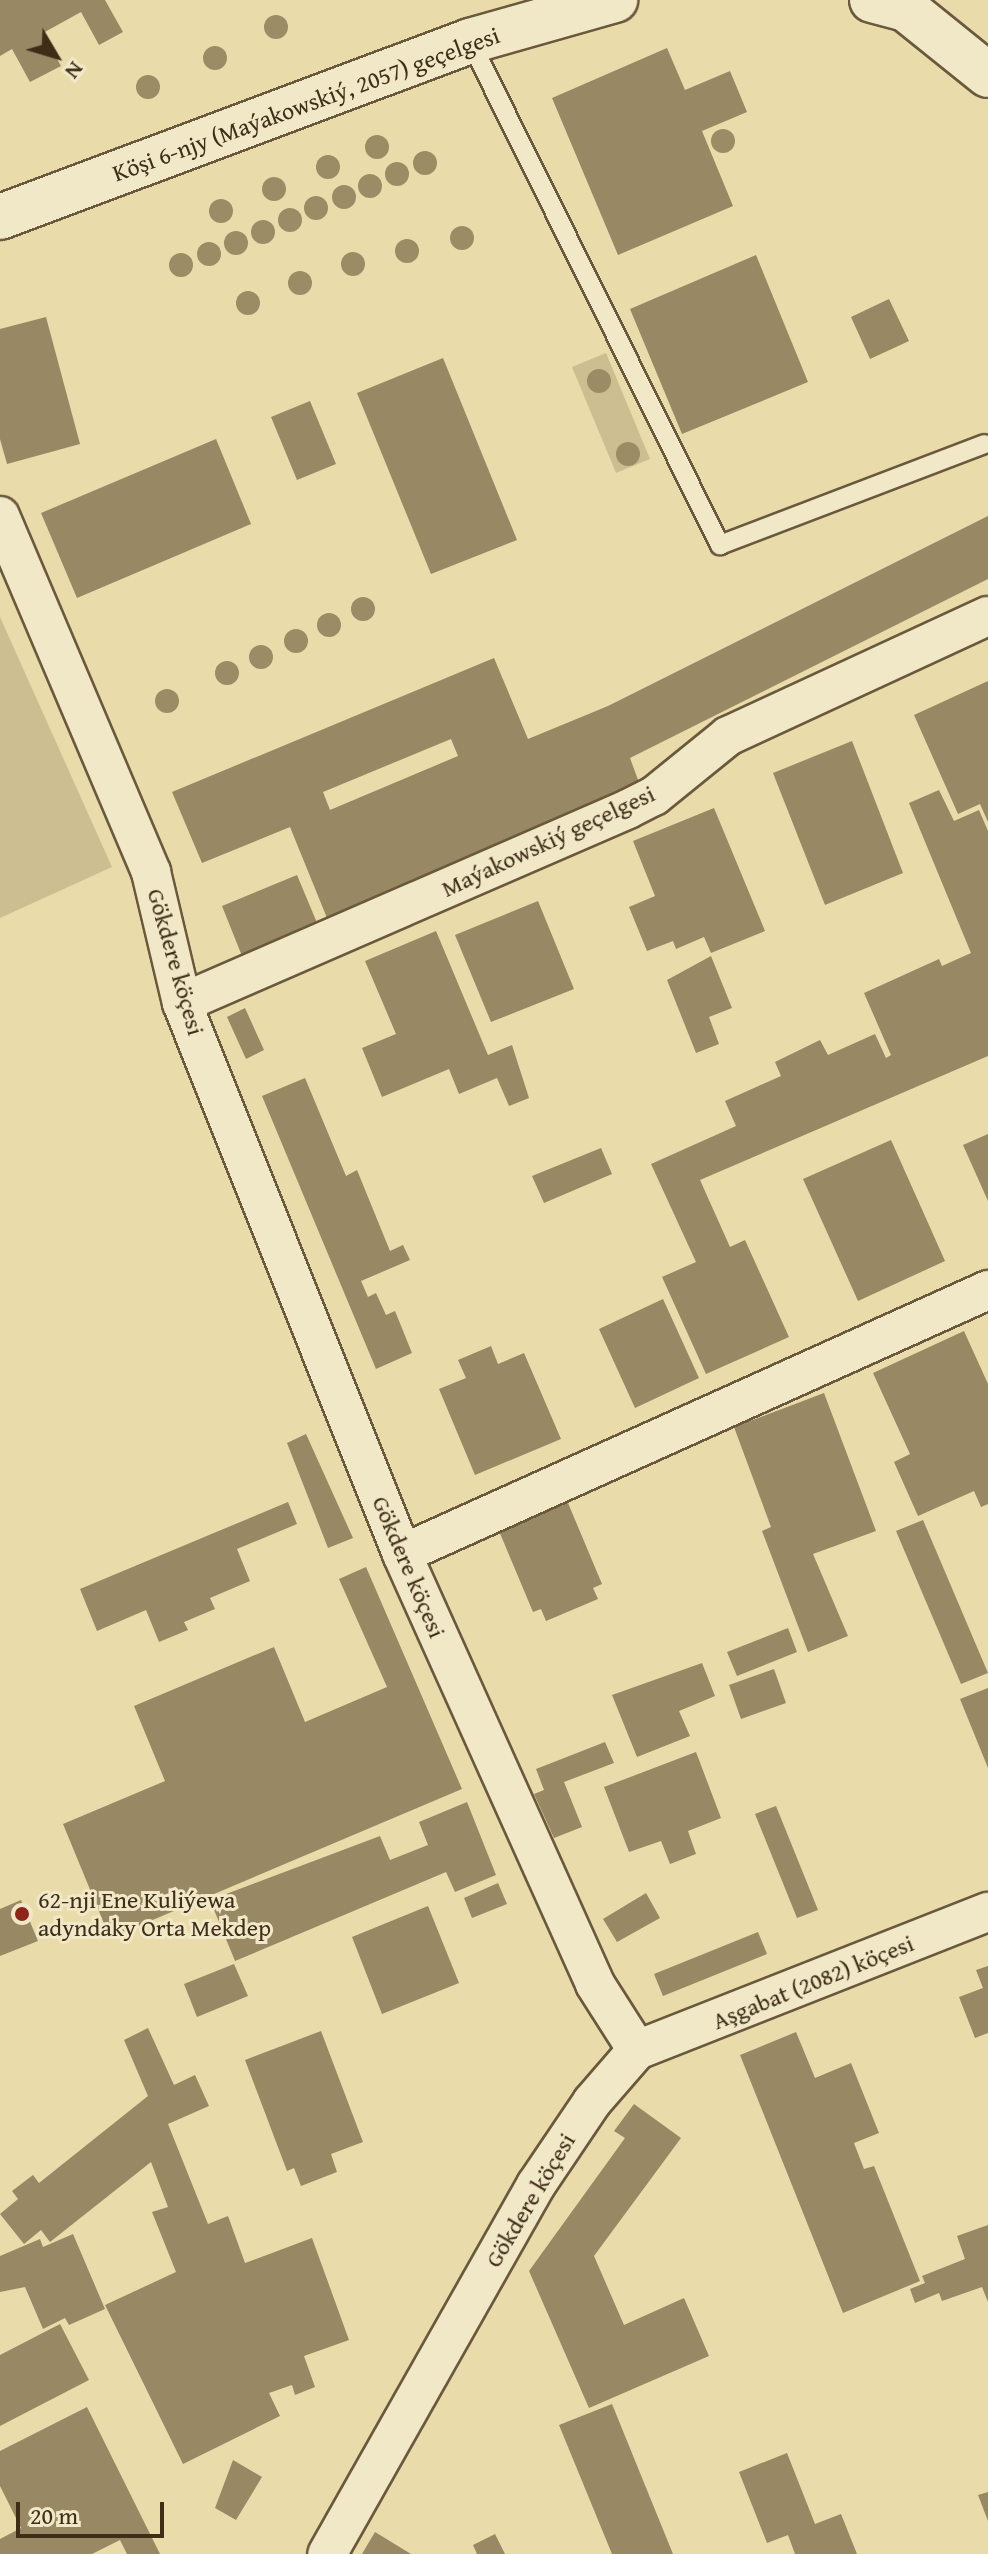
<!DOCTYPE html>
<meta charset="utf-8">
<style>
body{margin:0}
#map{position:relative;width:988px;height:2554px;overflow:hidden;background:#eadbaa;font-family:"Gentium Book Plus",serif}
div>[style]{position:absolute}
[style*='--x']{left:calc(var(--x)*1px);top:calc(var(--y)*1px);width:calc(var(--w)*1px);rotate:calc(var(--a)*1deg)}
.green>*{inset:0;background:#cdbe91}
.building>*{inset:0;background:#988863}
.roads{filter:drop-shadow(2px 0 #6a593c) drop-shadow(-2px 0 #6a593c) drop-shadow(0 2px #6a593c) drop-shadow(0 -2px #6a593c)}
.service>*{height:18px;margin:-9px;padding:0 9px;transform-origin:9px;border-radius:9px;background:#f1e8c8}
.minor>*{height:38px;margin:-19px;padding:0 19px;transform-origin:19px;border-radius:19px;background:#f1e8c8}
.tertiary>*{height:44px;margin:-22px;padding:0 22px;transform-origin:22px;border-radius:22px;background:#f1e8c8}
.trees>*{width:24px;height:24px;margin:-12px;border-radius:50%;background:#9b8c66}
.dots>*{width:22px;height:22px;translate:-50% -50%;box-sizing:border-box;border:4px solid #f1e8c8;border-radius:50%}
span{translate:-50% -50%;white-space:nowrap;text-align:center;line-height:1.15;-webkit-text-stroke:6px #f1e8c8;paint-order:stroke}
.street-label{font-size:24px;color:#3f2e17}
.poi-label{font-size:24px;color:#3f2e17}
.left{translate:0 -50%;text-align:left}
.north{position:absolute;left:16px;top:16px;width:80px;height:80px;-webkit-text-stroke:6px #f1e8c8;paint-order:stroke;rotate:128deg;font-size:22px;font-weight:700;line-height:32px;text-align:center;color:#3f2e17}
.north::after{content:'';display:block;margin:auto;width:28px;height:36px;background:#3f2e17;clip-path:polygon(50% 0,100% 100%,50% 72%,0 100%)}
.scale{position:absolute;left:16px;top:2502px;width:148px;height:36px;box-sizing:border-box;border:4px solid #3f2e17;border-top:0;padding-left:10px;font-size:24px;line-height:28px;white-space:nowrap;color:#3f2e17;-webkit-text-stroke:6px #f1e8c8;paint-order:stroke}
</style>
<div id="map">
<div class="green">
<i style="clip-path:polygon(606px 353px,650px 459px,616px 473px,572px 367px)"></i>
<i style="clip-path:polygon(0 617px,112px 867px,0 918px)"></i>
</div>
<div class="building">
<i style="clip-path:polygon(0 0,105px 0,123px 32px,99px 45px,81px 12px,43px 33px,61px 66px,30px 82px,12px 49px,0 56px)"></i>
<i style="clip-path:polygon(667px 48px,685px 90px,730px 71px,747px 112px,702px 131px,733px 206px,618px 255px,552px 98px)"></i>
<i style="clip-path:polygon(756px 255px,808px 382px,682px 434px,630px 309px)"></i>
<i style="clip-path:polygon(889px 299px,909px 341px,870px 359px,851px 317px)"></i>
<i style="clip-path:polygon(46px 317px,80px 444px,7px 464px,0 439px,0 329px)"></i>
<i style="clip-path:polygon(443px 358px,517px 540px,431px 574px,357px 393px)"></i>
<i style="clip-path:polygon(310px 401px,336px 464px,297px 480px,271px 417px)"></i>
<i style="clip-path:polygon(216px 439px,251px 524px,77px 598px,41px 513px)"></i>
<i style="clip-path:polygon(evenodd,988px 516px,988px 579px,630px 758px,641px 788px,327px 918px,290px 827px,202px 863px,172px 792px,494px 658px,528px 739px,608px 706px,988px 516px,451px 739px,458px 756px,330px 810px,323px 792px,451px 739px)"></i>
<i style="clip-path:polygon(988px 681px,988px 822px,980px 804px,958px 814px,914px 715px)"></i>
<i style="clip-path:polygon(852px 741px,903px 873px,825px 905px,773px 773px)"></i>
<i style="clip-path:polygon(939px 790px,954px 821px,979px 810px,988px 831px,988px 1056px,700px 1180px,730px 1247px,745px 1240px,789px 1337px,706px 1374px,662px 1277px,696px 1262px,651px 1164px,736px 1126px,725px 1101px,781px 1076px,775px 1062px,820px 1040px,828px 1055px,875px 1034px,886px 1058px,891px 1055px,864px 993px,939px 959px,942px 966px,971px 953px,909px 803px)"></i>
<i style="clip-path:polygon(714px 808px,765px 931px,711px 953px,704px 937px,676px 949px,673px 941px,647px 951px,629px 907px,655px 896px,633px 841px)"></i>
<i style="clip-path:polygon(297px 875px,320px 930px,244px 961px,222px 906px)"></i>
<i style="clip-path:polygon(538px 901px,574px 989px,491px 1022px,455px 935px)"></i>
<i style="clip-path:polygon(436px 931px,488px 1055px,512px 1045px,529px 1098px,509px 1106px,497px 1078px,459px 1094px,449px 1069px,382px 1097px,362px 1048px,396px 1034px,365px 961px)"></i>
<i style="clip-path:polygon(711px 956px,732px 1008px,709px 1017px,719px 1044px,696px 1053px,667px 980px)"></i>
<i style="clip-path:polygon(245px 1008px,264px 1050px,246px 1059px,227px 1017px)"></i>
<i style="clip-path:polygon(305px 1078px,346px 1176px,357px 1170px,390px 1251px,403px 1245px,410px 1260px,361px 1281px,368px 1297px,376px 1293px,386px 1315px,395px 1311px,412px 1353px,376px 1369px,262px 1096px)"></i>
<i style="clip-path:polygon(988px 1134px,988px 1201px,963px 1145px)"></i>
<i style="clip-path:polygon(891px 1140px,945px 1261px,858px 1301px,803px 1179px)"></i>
<i style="clip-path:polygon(601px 1148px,612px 1174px,544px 1203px,532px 1176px)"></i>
<i style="clip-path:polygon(663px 1299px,699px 1378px,635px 1408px,599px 1329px)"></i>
<i style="clip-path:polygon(964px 1331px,988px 1384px,988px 1504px,981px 1507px,974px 1491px,918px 1516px,894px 1462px,910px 1454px,873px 1373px)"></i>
<i style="clip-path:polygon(491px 1346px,498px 1364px,524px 1353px,561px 1439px,475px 1475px,439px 1389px,466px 1378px,458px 1360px)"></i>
<i style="clip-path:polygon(824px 1393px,876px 1531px,813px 1554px,848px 1636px,808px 1652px,762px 1531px,771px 1527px,734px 1427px)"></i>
<i style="clip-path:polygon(306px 1434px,353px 1538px,328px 1548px,287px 1443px)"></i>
<i style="clip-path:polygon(288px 1502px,297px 1524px,237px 1549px,250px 1581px,210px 1598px,215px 1609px,184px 1622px,188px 1630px,159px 1642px,146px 1610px,97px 1631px,80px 1589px)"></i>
<i style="clip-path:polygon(568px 1503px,602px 1584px,593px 1588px,598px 1599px,546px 1621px,541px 1609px,533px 1612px,499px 1531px)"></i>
<i style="clip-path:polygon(923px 1520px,988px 1673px,961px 1684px,896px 1531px)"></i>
<i style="clip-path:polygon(366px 1567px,462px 1789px,110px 1938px,63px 1824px,165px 1781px,134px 1706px,274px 1647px,305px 1722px,387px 1687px,339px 1579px)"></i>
<i style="clip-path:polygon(788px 1628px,797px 1652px,737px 1676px,727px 1652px)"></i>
<i style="clip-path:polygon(702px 1663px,715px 1696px,679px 1711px,690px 1736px,637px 1757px,612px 1695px)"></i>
<i style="clip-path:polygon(774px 1669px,786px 1703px,741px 1719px,729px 1685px)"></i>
<i style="clip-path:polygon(988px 1688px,988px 1768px,960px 1699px)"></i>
<i style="clip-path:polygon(605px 1742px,614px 1763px,564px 1782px,582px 1827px,554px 1838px,534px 1794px,544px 1790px,536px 1769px)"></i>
<i style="clip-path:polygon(696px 1752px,721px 1818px,688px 1831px,696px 1854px,670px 1864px,661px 1841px,629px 1852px,604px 1787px)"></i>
<i style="clip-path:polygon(467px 1802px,496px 1875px,455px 1892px,446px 1872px,235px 1961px,210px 1900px,380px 1836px,390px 1860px,428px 1845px,419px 1822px)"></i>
<i style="clip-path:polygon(776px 1806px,818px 1910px,797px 1918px,755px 1814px)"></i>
<i style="clip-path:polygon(498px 1883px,507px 1904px,472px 1918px,464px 1898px)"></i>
<i style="clip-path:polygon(646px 1893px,660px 1918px,617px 1942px,603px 1919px)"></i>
<i style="clip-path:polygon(21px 1900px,38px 1941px,0 1956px,0 1909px)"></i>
<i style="clip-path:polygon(428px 1906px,459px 1983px,382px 2014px,352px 1937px)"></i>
<i style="clip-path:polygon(758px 1932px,767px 1954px,663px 1996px,654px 1974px)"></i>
<i style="clip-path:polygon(234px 1964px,248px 1996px,197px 2017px,184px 1984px)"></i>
<i style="clip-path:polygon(988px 1966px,988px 2033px,975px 2038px,959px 1997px,983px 1988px,976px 1970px)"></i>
<i style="clip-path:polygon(148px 2028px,174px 2085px,195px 2075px,209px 2106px,168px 2124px,208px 2224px,228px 2216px,245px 2263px,312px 2238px,349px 2340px,304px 2356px,315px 2387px,295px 2395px,292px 2385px,269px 2393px,280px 2416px,183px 2464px,105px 2305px,176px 2272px,152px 2212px,168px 2207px,151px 2162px,50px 2242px,41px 2230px,24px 2244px,0 2214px,18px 2199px,12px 2191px,33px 2175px,39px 2183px,148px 2096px,124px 2040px)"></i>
<i style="clip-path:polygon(321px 2031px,363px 2142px,331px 2154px,337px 2172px,301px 2186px,294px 2168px,287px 2171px,245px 2060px)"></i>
<i style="clip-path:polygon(796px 2032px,815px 2078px,851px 2063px,879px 2133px,854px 2143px,864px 2169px,874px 2166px,920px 2281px,843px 2313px,740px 2055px)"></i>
<i style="clip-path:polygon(634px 2104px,681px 2138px,594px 2256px,624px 2325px,684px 2298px,709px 2356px,589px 2408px,529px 2271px,625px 2138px,614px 2131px)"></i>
<i style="clip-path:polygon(988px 2225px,988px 2302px,982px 2287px,942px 2301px,939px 2293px,915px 2303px,910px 2289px,925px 2283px,922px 2276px,965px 2259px,957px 2236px)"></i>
<i style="clip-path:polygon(73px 2234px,105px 2309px,69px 2325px,65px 2318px,43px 2329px,25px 2287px,0 2292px,0 2256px,40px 2239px,43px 2247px)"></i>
<i style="clip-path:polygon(60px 2324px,89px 2380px,0 2426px,0 2355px)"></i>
<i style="clip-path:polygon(612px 2404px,673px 2554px,612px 2554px,559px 2425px)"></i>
<i style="clip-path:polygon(87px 2407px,160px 2554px,127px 2554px,120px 2540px,92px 2554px,0 2554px,0 2539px,21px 2528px,0 2486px,0 2451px)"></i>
<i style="clip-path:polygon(787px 2453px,815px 2524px,841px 2514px,857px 2554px,795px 2554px,788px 2535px,767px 2543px,739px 2472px)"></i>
<i style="clip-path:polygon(233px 2460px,262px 2477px,236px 2520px,215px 2508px)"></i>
<i style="clip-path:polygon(988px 2492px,988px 2521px,978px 2495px)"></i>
<i style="clip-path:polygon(375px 2532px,411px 2554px,362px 2554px)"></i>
<i style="clip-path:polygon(495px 2534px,505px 2554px,477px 2554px,473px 2545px)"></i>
</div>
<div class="roads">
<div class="service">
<i style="--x:470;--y:41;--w:563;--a:63.62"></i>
<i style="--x:720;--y:545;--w:283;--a:-20.9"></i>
</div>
<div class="minor">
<i style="--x:0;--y:516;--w:387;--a:67"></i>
<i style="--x:151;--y:872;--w:135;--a:76.7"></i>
<i style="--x:182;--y:1003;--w:593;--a:68.23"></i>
<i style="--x:402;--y:1554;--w:471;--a:65.8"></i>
<i style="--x:595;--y:1984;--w:78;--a:57.5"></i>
<i style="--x:637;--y:2050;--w:69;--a:130.9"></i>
<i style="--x:592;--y:2102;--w:100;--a:124"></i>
<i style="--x:536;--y:2185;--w:424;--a:119.5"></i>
<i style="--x:182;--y:1003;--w:486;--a:-23.5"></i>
<i style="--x:628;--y:809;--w:29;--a:-27"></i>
<i style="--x:654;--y:796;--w:95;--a:-39"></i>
<i style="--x:728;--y:736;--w:286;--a:-24.8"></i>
<i style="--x:402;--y:1554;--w:643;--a:-24.25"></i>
<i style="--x:637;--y:2050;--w:377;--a:-21.5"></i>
</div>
<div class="tertiary">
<i style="--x:872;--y:0;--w:35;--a:15"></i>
<i style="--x:906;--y:9;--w:105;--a:38.8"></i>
<i style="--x:0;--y:217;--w:502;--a:-20.53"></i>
<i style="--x:470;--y:41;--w:151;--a:-15.8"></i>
</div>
</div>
<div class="trees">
<i style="left:276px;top:27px"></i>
<i style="left:215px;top:58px"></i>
<i style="left:148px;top:87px"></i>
<i style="left:723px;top:141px"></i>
<i style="left:377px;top:147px"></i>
<i style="left:425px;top:163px"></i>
<i style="left:328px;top:167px"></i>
<i style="left:397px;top:174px"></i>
<i style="left:370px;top:186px"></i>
<i style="left:274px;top:189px"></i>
<i style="left:344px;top:197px"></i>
<i style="left:316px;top:208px"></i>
<i style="left:221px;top:211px"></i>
<i style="left:290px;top:220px"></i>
<i style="left:263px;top:232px"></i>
<i style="left:462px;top:238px"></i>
<i style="left:236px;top:243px"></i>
<i style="left:407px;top:251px"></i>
<i style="left:209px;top:254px"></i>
<i style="left:353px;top:264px"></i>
<i style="left:181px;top:265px"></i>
<i style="left:300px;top:283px"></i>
<i style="left:248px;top:303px"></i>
<i style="left:599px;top:381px"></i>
<i style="left:628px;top:454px"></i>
<i style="left:363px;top:609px"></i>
<i style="left:329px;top:625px"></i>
<i style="left:296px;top:641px"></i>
<i style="left:261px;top:657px"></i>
<i style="left:227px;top:673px"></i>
<i style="left:167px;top:701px"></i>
</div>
<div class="dots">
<i style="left:22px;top:1914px;background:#8f2418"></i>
</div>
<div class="street-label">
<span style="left:306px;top:104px;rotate:-20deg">Köşi 6-njy (Maýakowskiý, 2057) geçelgesi</span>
<span style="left:548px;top:841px;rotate:-25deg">Maýakowskiý geçelgesi</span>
<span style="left:176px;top:962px;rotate:74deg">Gökdere köçesi</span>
<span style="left:409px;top:1567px;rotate:67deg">Gökdere köçesi</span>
<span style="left:813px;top:1982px;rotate:-22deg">Aşgabat (2082) köçesi</span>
<span style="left:530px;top:2200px;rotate:-59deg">Gökdere köçesi</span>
</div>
<div class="poi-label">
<span class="left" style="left:38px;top:1914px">62-nji Ene Kuliýewa<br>adyndaky Orta Mekdep</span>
</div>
<div class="north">N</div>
<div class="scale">20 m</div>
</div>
